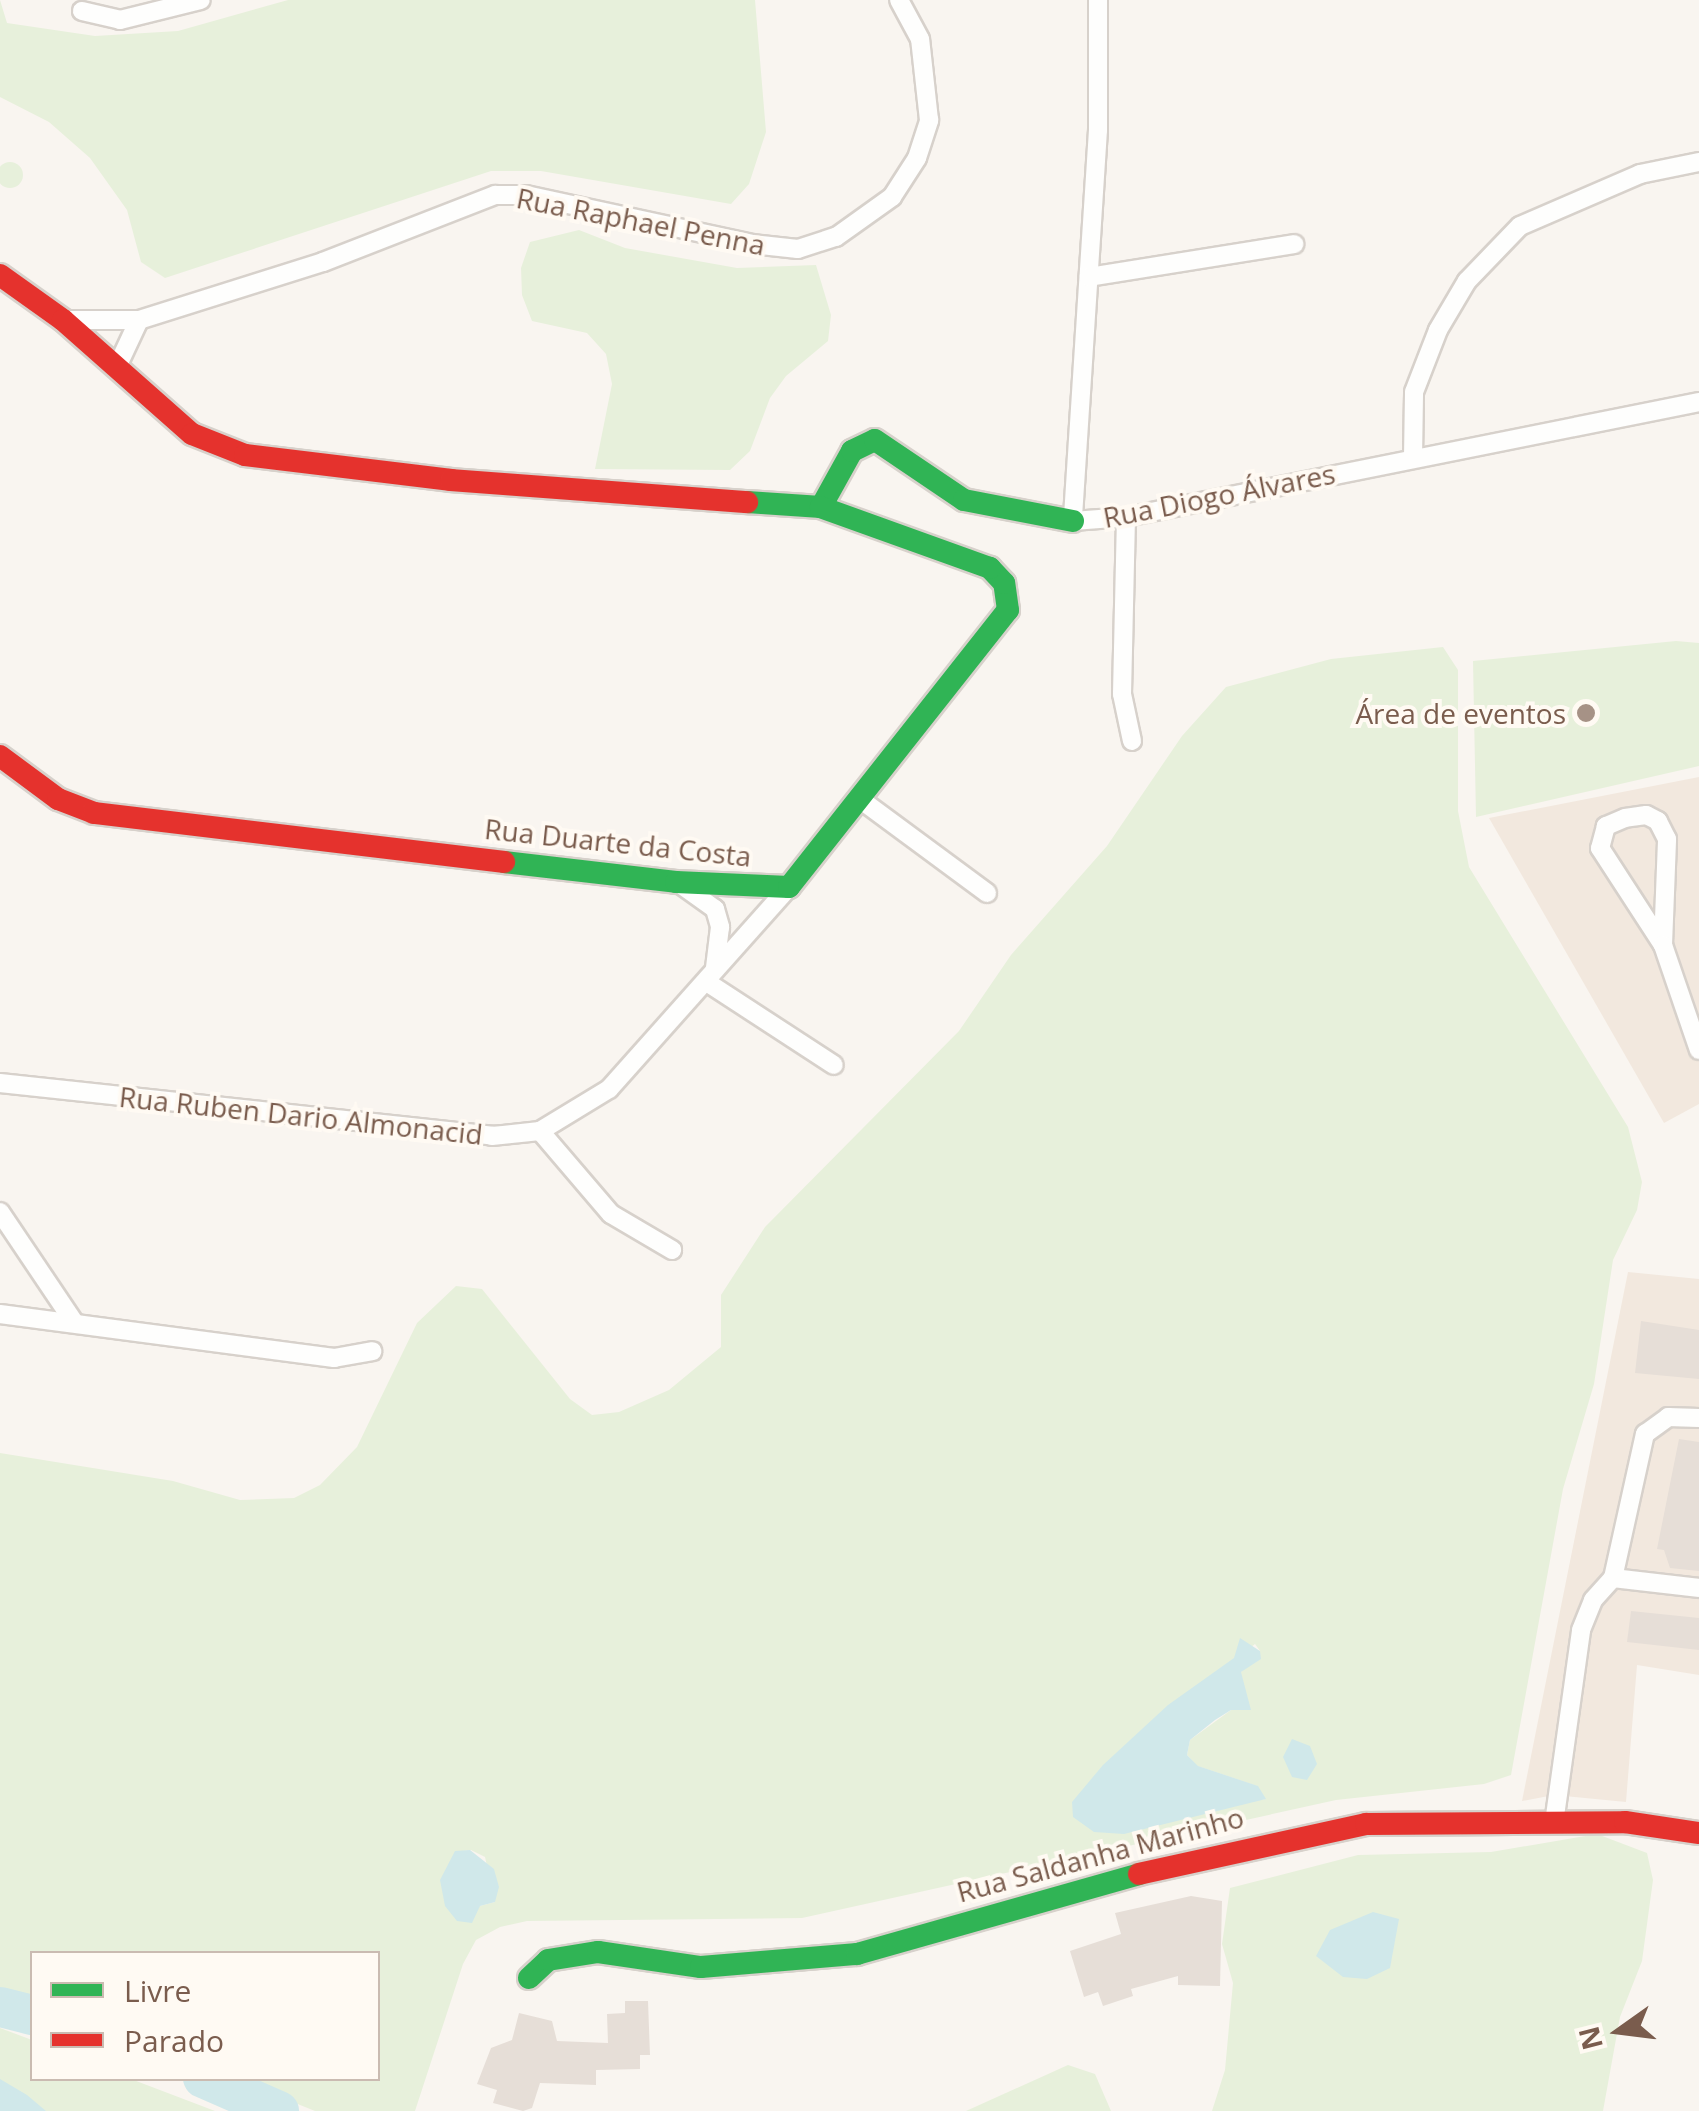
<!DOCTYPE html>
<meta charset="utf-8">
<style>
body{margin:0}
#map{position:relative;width:1699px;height:2111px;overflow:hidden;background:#f9f5f0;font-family:"Open Sans",sans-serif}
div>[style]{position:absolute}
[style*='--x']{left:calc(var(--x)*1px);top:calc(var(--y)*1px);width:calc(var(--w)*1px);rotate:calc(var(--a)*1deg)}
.residential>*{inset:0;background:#f2e8de}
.green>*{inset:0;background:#e7f0db}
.round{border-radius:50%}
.water>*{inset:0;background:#d0e8ea}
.river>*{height:40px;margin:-20px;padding:0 20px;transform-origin:20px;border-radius:20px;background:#d0e8ea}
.building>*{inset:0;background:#e6ded7}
.roads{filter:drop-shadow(2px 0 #d7d1cb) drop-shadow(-2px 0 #d7d1cb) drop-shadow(0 2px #d7d1cb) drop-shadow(0 -2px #d7d1cb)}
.street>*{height:18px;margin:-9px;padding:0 9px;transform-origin:9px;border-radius:9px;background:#fefefd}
.fast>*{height:22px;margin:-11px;padding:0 11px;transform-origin:11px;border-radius:11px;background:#30b455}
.jam>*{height:22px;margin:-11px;padding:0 11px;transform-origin:11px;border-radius:11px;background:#e5322d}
.dots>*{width:28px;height:28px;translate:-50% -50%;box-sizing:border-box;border:5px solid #fffaf3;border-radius:50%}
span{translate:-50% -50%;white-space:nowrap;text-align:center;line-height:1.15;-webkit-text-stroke:8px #fffaf3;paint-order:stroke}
.street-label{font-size:28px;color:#7a5c4d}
.poi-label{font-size:28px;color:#7a5c4d}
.right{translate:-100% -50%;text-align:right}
.legend{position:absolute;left:30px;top:1951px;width:350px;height:130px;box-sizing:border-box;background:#fffaf3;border:2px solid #cabbb1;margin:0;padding:12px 18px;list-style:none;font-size:30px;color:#7a5c4d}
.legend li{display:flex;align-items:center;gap:20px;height:50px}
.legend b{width:50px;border:2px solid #cabbb1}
.north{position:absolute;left:1569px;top:1981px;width:100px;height:100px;-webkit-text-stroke:8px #fffaf3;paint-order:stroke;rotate:256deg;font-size:28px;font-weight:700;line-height:40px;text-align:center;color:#7a5c4d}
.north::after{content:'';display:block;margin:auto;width:35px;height:45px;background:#7a5c4d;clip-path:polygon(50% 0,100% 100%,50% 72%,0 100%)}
</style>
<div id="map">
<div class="residential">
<i style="clip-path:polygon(1699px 777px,1699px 1104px,1664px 1123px,1489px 818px)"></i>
<i style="clip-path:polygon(1628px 1272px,1699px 1279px,1699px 1675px,1637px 1665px,1626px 1802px,1554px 1795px,1522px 1801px)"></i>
</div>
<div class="green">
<i style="clip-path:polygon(0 0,7px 23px,95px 36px,178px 31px,288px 0,755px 0,766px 132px,749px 184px,731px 204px,541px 171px,491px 171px,165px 278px,141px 262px,127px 210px,90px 158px,49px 122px,0 97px)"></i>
<i class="round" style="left:-3px;top:162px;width:26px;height:26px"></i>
<i style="clip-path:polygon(579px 230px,625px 248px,737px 268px,816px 265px,831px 315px,828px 341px,786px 376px,770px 398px,750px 451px,730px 470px,595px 469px,612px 384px,606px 354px,587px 333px,532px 321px,522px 295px,521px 268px,530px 242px)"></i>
<i style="clip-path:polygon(1676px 641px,1699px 643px,1699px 766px,1476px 817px,1473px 661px)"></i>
<i style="clip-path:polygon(evenodd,1443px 647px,1458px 670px,1458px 811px,1469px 867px,1628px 1127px,1642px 1182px,1637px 1210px,1613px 1260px,1594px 1384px,1563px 1489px,1511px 1775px,1484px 1784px,1336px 1800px,802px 1918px,527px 1921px,500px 1927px,476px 1940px,463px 1964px,415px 2111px,315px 2111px,235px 2079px,378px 2078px,378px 1954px,32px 1954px,32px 1997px,0 1989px,0 1453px,173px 1481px,240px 1500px,294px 1498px,320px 1485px,357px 1447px,417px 1323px,456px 1286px,482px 1289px,570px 1399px,592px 1415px,619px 1412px,669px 1390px,721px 1347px,721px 1295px,765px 1227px,959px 1031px,1011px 955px,1107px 846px,1182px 736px,1226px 687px,1331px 659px,1443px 647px,1255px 1644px,1260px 1651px,1241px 1672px,1231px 1710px,1190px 1740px,1187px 1755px,1197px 1766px,1257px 1786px,1265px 1799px,1195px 1812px,1142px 1731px,1255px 1644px,1443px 647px,471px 1850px,485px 1857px,495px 1902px,480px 1906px,455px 1852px,471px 1850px)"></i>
<i style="clip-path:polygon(1597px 1834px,1647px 1853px,1653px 1880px,1642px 1961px,1620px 2017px,1603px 2111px,1212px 2111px,1225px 2070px,1233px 1983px,1222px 1944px,1230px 1888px,1358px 1855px,1491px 1852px)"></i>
<i style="clip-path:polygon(0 2028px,32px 2040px,32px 2078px,131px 2079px,215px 2111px,0 2111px)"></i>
<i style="clip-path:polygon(1068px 2065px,1095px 2074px,1111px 2111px,966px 2111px)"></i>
</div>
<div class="water">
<i style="clip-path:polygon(1240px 1638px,1260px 1651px,1261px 1659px,1241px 1672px,1251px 1710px,1231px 1710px,1215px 1720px,1190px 1740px,1187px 1755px,1198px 1766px,1258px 1786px,1266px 1799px,1124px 1834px,1094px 1832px,1073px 1817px,1072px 1802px,1103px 1765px,1168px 1705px,1234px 1658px)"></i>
<i style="clip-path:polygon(1292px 1739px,1310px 1746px,1317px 1764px,1307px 1780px,1292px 1777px,1283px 1757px)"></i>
<i style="clip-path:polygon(470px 1850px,494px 1869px,499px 1887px,495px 1902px,480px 1906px,472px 1923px,457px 1921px,445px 1906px,440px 1880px,455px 1851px)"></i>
<i style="clip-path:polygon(1373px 1912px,1399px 1919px,1390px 1968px,1367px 1979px,1343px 1977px,1316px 1956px,1330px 1930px)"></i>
<i style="clip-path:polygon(0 2079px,27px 2095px,46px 2111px,0 2111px)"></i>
</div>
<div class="river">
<i style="--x:0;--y:2007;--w:33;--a:14"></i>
<i style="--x:203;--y:2078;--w:83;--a:23.5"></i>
</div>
<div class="building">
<i style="clip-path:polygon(1641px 1321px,1699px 1330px,1699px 1379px,1635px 1373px)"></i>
<i style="clip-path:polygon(1679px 1439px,1699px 1442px,1699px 1571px,1670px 1568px,1664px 1550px,1657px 1549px)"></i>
<i style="clip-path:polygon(1631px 1611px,1699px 1618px,1699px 1650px,1627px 1642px)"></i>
<i style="clip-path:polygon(1191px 1896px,1222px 1901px,1220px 1986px,1178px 1985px,1178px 1976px,1131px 1989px,1133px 1996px,1103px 2006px,1098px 1992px,1084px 1997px,1070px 1951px,1121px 1934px,1115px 1913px)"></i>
<i style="clip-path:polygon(625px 2001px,648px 2001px,650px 2055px,640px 2055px,640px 2069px,596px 2070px,596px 2085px,540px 2083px,532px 2108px,523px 2111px,493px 2103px,497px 2090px,477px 2084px,491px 2048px,512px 2040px,519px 2013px,552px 2021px,557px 2041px,608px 2043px,607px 2014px,625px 2013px)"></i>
</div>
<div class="roads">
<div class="street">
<i style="--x:1098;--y:0;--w:130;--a:90"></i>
<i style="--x:1098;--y:130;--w:392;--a:93.7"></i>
<i style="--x:1073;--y:521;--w:53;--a:-4.3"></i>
<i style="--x:1126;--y:517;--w:584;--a:-11.35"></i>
<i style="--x:82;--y:11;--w:39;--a:13"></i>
<i style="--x:120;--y:20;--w:83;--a:-13.9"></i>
<i style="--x:1089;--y:277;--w:208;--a:-9.1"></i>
<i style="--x:63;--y:320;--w:76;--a:0"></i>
<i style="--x:139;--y:320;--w:193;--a:-17.5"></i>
<i style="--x:323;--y:262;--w:185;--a:-21.3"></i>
<i style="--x:495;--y:195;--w:31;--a:0"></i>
<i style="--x:526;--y:195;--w:231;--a:12.2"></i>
<i style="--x:752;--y:244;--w:46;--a:6.2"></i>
<i style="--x:798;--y:249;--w:40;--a:-18"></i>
<i style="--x:836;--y:237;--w:69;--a:-35.5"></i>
<i style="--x:892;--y:197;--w:46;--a:-57.3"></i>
<i style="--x:917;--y:158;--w:40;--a:-72"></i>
<i style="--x:929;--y:120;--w:81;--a:-96.3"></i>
<i style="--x:920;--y:39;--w:44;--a:-118.3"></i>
<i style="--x:117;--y:367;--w:52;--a:-64.9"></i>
<i style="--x:1413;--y:458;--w:66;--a:-89.1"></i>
<i style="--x:1414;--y:392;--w:66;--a:-68.8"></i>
<i style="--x:1438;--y:330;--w:57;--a:-59.4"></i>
<i style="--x:1467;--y:281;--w:76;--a:-46.1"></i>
<i style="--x:1520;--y:226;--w:131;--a:-23.4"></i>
<i style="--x:1640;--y:174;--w:60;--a:-11.5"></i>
<i style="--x:1126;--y:517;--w:177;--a:91.3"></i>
<i style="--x:1122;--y:694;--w:48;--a:78"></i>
<i style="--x:860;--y:799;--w:158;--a:36.5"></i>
<i style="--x:680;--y:884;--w:43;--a:35.5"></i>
<i style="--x:715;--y:909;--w:19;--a:74"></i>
<i style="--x:720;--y:927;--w:41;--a:97"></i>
<i style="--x:1663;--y:945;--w:106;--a:-87.8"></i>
<i style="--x:1667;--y:839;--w:20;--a:-117"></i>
<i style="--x:1658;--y:821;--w:13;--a:-153"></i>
<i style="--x:1646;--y:815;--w:21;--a:172"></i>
<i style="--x:1625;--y:818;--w:21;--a:157"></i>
<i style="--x:1606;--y:826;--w:23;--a:105"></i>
<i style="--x:1600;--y:848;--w:116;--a:57"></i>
<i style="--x:1663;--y:945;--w:111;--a:71.1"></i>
<i style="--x:708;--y:983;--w:150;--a:33.1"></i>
<i style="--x:0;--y:1083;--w:495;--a:6.1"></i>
<i style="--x:492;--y:1136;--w:48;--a:-5.9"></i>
<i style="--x:540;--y:1131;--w:81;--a:-31.3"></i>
<i style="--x:609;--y:1089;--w:271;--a:-48.3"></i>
<i style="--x:540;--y:1131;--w:109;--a:49.5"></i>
<i style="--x:611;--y:1214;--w:71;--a:30.5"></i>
<i style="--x:0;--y:1212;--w:133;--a:56.1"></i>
<i style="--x:0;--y:1314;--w:337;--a:7.5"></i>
<i style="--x:334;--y:1358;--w:39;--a:-10"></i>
<i style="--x:1613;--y:1578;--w:87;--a:6.6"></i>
<i style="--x:1554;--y:1823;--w:195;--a:-82"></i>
<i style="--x:1581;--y:1630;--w:32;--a:-68"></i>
<i style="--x:1593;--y:1600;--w:30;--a:-48"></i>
<i style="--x:1613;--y:1578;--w:148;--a:-77.5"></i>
<i style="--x:1645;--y:1434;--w:29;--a:-36"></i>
<i style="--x:1668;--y:1417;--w:31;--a:2"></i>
</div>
<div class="fast">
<i style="--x:747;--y:502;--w:74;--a:3.9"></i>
<i style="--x:821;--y:507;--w:64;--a:-61"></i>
<i style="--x:852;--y:451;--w:25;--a:-26"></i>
<i style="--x:875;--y:440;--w:107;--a:34"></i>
<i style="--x:964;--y:500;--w:111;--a:10.9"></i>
<i style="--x:504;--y:862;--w:173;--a:6.6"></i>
<i style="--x:676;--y:882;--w:113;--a:2.5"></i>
<i style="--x:789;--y:887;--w:353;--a:-51.7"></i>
<i style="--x:1008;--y:610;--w:27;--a:-98"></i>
<i style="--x:1004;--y:583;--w:21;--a:-133"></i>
<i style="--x:990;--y:568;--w:180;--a:-160.2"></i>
<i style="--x:529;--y:1978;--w:26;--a:-43"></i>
<i style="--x:548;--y:1960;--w:51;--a:-9.1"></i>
<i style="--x:598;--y:1952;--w:104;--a:8.3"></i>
<i style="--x:701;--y:1967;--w:157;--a:-4.8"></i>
<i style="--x:857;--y:1954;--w:293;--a:-15.8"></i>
</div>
<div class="jam">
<i style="--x:0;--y:275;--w:77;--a:35.5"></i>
<i style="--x:63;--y:320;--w:172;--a:41.5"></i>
<i style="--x:192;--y:434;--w:57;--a:21.6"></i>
<i style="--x:245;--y:455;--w:208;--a:6.9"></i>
<i style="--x:451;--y:480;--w:297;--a:4.3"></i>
<i style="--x:0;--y:756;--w:72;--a:36.6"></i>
<i style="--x:58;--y:799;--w:39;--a:21"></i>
<i style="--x:94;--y:813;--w:413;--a:6.8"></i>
<i style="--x:1139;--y:1874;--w:232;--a:-12.4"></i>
<i style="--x:1366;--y:1824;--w:259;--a:-0.4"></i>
<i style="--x:1625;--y:1822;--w:75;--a:8.5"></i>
</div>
</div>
<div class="dots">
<i style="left:1586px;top:713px;background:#a69286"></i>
</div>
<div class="street-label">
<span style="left:641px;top:221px;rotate:11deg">Rua Raphael Penna</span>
<span style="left:1219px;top:495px;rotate:-11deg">Rua Diogo Álvares</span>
<span style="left:618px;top:842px;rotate:6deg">Rua Duarte da Costa</span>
<span style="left:301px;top:1115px;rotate:6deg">Rua Ruben Dario Almonacid</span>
<span style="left:1100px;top:1854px;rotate:-15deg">Rua Saldanha Marinho</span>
</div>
<div class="poi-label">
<span class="right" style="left:1566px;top:713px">Área de eventos</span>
</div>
<ul class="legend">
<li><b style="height:12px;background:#30b455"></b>Livre</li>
<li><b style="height:12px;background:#e5322d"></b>Parado</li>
</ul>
<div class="north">N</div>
</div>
